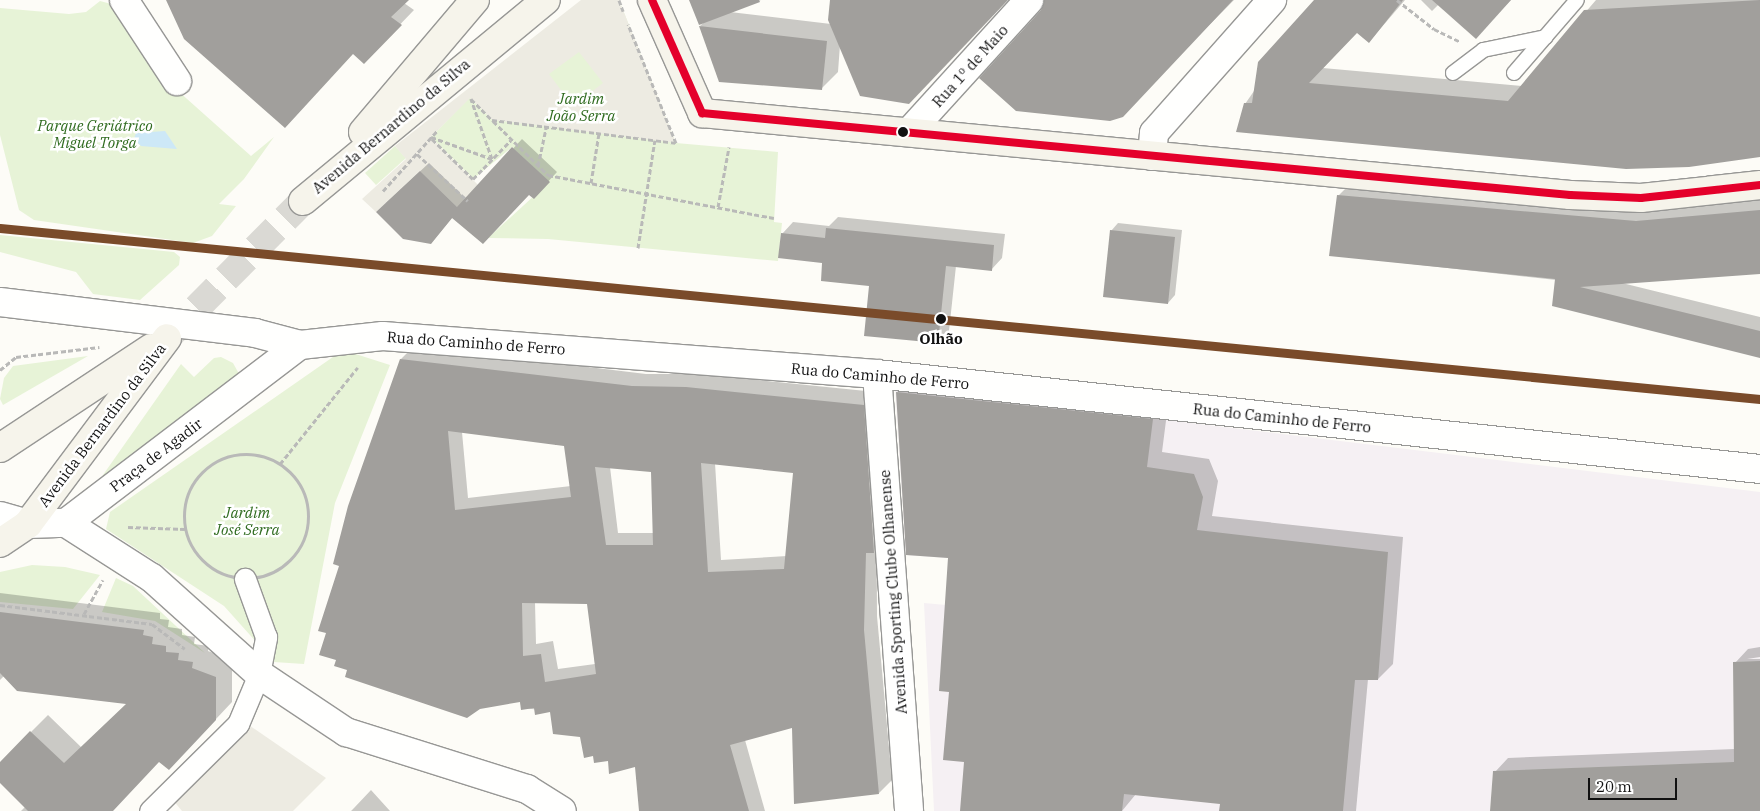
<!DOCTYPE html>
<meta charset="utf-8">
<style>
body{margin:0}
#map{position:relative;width:1760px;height:811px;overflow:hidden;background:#fdfcf7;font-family:"IBM Plex Serif",serif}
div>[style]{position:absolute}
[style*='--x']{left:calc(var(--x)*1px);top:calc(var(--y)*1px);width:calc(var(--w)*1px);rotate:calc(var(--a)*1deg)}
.industrial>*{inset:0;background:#f5f0f3}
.green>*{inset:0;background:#e7f3d7}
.plaza>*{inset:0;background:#edebe2}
.water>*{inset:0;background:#cde8f7}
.shadow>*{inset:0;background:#0003}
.building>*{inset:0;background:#a19f9c}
.secondary-tunnel>*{height:28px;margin-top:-14px;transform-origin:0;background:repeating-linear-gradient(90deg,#dad9d4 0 28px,transparent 0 42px)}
.path>*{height:3px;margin-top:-1.5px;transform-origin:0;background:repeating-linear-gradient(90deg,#b9b9b8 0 5px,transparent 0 7.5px)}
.path>.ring{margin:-1.5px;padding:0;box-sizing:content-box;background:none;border:3px solid #b9b9b8;border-radius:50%}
.roads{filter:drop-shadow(1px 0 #979795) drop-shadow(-1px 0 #979795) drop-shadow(0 1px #979795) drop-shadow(0 -1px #979795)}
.service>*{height:14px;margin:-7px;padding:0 7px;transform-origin:7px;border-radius:7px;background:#fffffe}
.pedestrian>*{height:21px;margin:-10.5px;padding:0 10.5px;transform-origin:10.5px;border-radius:10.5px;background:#fffffe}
.minor>*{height:28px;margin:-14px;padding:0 14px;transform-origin:14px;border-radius:14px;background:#fffffe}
.tertiary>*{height:28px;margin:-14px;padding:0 14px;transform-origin:14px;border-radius:14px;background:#fffffe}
.secondary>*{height:28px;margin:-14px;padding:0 14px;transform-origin:14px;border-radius:14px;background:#f6f4eb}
.bus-1>*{height:8px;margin:-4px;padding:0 4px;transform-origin:4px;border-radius:4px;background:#e4002b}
.rail-1>*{height:9px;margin:-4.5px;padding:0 4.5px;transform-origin:4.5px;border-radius:4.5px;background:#7a4b2a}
.dots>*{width:14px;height:14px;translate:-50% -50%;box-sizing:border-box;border:2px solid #fff;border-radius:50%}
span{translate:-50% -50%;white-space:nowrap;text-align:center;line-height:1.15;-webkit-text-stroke:5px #fff;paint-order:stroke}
.street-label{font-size:15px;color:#111}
.park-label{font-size:15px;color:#2f6b1f;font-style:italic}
.stop-label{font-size:15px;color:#111;font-weight:700}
.scale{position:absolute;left:1588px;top:778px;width:89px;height:22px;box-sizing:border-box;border:2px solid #111;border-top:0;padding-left:6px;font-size:15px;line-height:18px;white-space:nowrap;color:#111;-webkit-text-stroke:4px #fff;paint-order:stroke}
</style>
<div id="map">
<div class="industrial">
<i style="clip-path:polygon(895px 387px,1760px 492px,1760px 661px,1733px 662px,1734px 762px,1493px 771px,1490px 811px,934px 811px,924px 603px,946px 605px,948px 558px,906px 555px)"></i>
</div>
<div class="green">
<i style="clip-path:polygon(619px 0,676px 143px,778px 152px,774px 222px,782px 223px,778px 261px,548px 239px,488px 238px,549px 182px,512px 147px,473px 179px,431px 137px,470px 97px)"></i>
<i style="clip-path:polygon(100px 1px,115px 5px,177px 90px,251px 156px,274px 137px,244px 179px,219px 204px,236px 206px,212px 236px,193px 243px,34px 220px,19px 210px,0 135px,0 8px,69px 14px,86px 12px)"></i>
<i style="clip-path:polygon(395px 146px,406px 158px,376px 185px,365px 173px)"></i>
<i style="clip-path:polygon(0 235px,174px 252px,180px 257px,179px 265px,140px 300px,93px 294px,76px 272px,0 252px)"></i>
<i style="clip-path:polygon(343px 350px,390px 365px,335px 503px,304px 664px,274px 662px,224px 606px,106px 529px,110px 512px)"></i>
<i style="clip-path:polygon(88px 356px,3px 405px,0 399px,4px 378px,13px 366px)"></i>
<i style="clip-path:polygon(221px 357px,233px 363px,243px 381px,91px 492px,181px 364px,194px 377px,214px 358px)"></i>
<i style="clip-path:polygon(32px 565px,65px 567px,100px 575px,73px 609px,0 602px,0 572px)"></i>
<i style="clip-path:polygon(116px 578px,133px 586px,205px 653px,155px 621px,102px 612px)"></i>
</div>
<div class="plaza">
<i style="clip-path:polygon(evenodd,581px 0,619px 0,676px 143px,492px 120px,470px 98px,431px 137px,480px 187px,460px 210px,420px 171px,376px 212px,362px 199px,406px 159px,395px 146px,581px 0,579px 52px,603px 83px,573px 106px,549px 74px,579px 52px)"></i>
<i style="clip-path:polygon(240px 719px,326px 778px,293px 811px,182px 811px,168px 794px)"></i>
</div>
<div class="water">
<i style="clip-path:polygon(165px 131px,177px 149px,141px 146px,134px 139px,136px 133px)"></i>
</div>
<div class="shadow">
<i style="clip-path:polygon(167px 0,407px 0,404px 3px,414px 10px,364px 62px,353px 53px)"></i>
<i style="clip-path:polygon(690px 0,761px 0,730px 12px,831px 24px,831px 0,1007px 0,840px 45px,838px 72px,822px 88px,700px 26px,705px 21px)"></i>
<i style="clip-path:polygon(1044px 0,1234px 0,1116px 119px,1042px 11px)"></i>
<i style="clip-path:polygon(1317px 0,1405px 0,1369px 42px,1357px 32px,1323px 68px,1522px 86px,1596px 0,1760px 0,1760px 155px,1245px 104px)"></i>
<i style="clip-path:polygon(1421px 0,1511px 0,1476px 37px,1439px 4px,1432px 11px)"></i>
<i style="clip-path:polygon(522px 139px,557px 172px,534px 197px,529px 193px,453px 217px,431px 243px,386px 203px,429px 163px,466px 199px)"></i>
<i style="clip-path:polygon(1350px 184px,1649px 210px,1760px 199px,1760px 273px,1622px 283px,1760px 317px,1760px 356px,1556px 280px,1331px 255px,1338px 196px)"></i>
<i style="clip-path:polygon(838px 217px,1005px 234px,1002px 258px,991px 270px,956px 266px,949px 331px,938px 342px,871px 285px,782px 234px,793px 222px,829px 226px)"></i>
<i style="clip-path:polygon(1118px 223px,1182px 230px,1175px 295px,1168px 303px,1111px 231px)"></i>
<i style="clip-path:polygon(evenodd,414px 346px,646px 374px,699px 374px,876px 392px,877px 616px,892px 780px,879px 793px,793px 727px,745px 740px,765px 811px,640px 811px,636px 765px,594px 755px,581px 736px,551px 711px,522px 708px,401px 359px,414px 346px,462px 432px,565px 445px,571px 486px,468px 498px,462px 432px,414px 346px,715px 463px,794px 472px,787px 556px,721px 560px,715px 463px,414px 346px,610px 467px,652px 471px,654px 533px,618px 533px,610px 467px,414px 346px,535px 602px,588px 603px,595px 664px,558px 669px,553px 641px,536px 644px,535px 602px)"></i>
<i style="clip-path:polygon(912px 377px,1168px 405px,1162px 452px,1209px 459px,1218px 481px,1212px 516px,1403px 537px,1393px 664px,1378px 679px,1368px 679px,1356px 811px,1220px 811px,1221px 803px,1136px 794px,1122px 811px,1064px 811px,965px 761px,951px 691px,950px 556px,897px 392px)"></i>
<i style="clip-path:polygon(0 593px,160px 613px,160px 619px,169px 620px,168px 627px,182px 629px,182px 635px,195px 637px,194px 644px,209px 646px,208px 651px,232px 660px,232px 702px,185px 752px,159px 761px,110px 811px,21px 811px,25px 807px,0 781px,0 764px,31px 732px,48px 715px,82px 748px,128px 703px,4px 676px,0 680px)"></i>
<i style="clip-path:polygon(1760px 647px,1760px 657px,1747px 659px,1760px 659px,1760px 811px,1491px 811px,1495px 772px,1508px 758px,1735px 749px,1735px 663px,1748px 649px)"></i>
<i style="clip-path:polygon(371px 790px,390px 811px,351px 811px,354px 808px)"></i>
</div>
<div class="building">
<i style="clip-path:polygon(166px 0,409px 0,391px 17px,402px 25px,364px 64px,353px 54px,285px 128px,184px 39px)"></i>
<i style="clip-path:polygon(689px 0,759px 0,760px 2px,699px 25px)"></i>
<i style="clip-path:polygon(830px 0,1008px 0,909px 104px,860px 96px,828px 20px)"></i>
<i style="clip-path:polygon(1044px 0,1233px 0,1123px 117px,1110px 121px,1016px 111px,979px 78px,1041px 10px)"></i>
<i style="clip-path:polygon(1314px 0,1403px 0,1369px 43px,1357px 33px,1309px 83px,1508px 101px,1584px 10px,1760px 0,1760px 157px,1689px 167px,1626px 169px,1236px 132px,1244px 103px,1252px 103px,1258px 62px)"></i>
<i style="clip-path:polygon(1432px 0,1511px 0,1476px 39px)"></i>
<i style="clip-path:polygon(699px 26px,827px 41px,822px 90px,719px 82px)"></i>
<i style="clip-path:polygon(512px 147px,550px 182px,534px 199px,529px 195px,483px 244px,452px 218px,431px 244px,403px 239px,376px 212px,420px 171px,457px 207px)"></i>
<i style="clip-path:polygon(1337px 195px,1636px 221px,1760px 210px,1760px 274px,1580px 287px,1760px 331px,1760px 358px,1552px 306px,1555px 279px,1329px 256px)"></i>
<i style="clip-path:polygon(826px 228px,994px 245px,992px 271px,946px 266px,938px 343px,864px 336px,869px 286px,821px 281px,822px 263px,778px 258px,781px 233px,825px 238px)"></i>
<i style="clip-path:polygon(1110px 230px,1175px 237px,1168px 304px,1103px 297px)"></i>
<i style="clip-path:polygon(evenodd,400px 359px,632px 386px,686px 387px,864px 405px,874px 553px,866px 553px,864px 630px,879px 794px,794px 804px,792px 728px,730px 745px,749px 811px,639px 811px,635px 767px,609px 774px,608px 761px,594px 763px,593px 756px,584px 758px,580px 737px,553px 734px,550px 712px,535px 715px,534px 708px,521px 710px,520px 702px,480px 709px,467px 718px,345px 677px,347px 670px,334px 666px,336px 660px,319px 655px,326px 633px,318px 631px,339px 566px,333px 564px,348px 506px,400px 359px,448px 431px,564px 446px,571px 497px,455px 510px,448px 431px,400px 359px,701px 463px,793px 473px,784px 569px,708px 572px,701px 463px,400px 359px,595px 467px,651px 472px,653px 545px,606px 545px,595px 467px,400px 359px,522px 603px,587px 604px,596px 674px,545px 682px,541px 654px,523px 656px,522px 603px)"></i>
<i style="clip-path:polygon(896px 392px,1153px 419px,1147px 467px,1194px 474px,1203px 497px,1197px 530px,1388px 552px,1378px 680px,1355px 680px,1343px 811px,1219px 811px,1220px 804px,1124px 794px,1122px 811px,960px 811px,964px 762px,943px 760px,949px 692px,939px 691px,948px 558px,906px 555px)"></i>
<i style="clip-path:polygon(0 612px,144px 630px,143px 635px,153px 637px,152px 644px,166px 646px,166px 652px,179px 653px,178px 660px,193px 662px,192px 668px,216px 677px,216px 720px,169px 770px,159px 762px,113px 811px,28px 811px,0 783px,0 762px,30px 731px,64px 763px,126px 704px,17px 691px,0 673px)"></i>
<i style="clip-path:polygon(1760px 661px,1760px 811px,1490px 811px,1493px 771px,1734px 762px,1733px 662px)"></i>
</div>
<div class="secondary-tunnel">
<i style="--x:167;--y:338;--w:193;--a:-45.2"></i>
</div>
<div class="path">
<i style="--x:619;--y:0;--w:12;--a:70"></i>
<i style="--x:1397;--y:0;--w:47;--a:38.1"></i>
<i style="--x:1434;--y:29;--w:28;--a:26"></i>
<i style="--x:471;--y:99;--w:30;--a:45"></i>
<i style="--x:492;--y:120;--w:185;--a:7.1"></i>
<i style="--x:676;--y:143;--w:128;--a:-112"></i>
<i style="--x:493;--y:121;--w:77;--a:44.5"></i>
<i style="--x:548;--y:175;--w:230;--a:10.8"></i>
<i style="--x:431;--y:137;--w:65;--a:19.8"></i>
<i style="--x:492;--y:159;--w:64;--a:-109.3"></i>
<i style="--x:432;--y:139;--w:57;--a:44.3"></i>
<i style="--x:473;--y:179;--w:54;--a:-45.7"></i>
<i style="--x:417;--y:154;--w:69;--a:42.7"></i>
<i style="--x:538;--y:166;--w:40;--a:-78"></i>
<i style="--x:591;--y:183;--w:51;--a:-80.9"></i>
<i style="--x:383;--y:191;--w:82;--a:-48"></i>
<i style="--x:718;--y:207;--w:61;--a:-79.6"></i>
<i style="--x:638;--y:248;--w:109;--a:-81.1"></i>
<i style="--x:0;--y:370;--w:21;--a:-39"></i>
<i style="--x:16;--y:357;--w:84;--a:-6.9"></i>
<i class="ring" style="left:184px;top:454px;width:121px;height:121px"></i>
<i style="--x:280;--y:464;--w:124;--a:-51.2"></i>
<i style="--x:128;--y:527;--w:57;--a:2"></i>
<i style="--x:0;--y:605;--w:153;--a:7.1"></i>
<i style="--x:152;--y:624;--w:41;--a:37.1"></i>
<i style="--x:84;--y:614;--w:39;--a:-61"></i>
</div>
<div class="roads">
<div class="service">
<i style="--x:1453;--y:73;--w:38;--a:-37"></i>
<i style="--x:1483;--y:50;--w:64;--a:-11.7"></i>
<i style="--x:1514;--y:73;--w:96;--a:-49.2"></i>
</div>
<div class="pedestrian">
<i style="--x:150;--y:811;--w:124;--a:-44.7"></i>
<i style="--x:238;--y:724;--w:54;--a:-67.2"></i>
<i style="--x:259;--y:674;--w:38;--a:-79"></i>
<i style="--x:266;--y:637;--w:62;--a:-109.9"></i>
</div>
<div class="minor">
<i style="--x:124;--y:0;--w:97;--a:56.8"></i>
<i style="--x:910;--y:131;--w:177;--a:-47.7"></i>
<i style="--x:0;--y:302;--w:257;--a:6.9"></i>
<i style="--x:255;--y:333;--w:47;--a:14.9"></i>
<i style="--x:66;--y:523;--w:102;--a:32.6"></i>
<i style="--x:152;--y:578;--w:144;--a:41.9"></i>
<i style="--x:259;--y:674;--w:105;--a:33.7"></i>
<i style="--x:346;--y:732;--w:190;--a:17.5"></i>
<i style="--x:527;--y:789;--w:41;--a:32.2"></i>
</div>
<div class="tertiary">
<i style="--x:1152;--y:156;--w:23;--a:-85"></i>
<i style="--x:1154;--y:133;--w:178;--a:-48.4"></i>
<i style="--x:877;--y:374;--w:438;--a:85.8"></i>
<i style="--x:0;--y:516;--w:29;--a:16"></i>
<i style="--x:28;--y:524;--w:38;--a:-2"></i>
<i style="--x:66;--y:523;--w:294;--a:-37.3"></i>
<i style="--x:300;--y:345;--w:83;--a:-6.2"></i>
<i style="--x:383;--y:336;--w:495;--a:4.4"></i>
<i style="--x:877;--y:374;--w:888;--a:6.14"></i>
</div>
<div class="secondary">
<i style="--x:652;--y:0;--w:124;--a:66.1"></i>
<i style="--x:702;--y:113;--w:872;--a:5.4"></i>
<i style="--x:1570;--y:195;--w:71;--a:2.4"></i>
<i style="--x:1641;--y:198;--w:120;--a:-6.2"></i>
<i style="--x:363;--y:132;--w:173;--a:-49.7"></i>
<i style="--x:303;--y:201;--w:315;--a:-39.6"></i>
<i style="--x:0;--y:448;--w:181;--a:-33.5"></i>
<i style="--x:0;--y:543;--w:34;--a:-34"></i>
<i style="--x:28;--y:524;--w:232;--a:-53.2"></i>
</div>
</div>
<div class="bus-1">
<i style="--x:652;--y:0;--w:124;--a:66.1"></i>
<i style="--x:702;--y:113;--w:872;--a:5.4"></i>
<i style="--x:1570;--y:195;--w:71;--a:2.4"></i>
<i style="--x:1641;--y:198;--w:120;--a:-6.2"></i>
</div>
<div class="rail-1">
<i style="--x:0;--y:228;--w:1768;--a:5.55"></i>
</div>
<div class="dots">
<i style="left:903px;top:132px;background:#111"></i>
<i style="left:941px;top:319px;background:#111"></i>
</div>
<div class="street-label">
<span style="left:970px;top:66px;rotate:-48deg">Rua 1º de Maio</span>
<span style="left:391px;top:126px;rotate:-40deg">Avenida Bernardino da Silva</span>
<span style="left:476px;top:343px;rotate:4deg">Rua do Caminho de Ferro</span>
<span style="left:880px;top:376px;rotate:5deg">Rua do Caminho de Ferro</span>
<span style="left:1282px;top:418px;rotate:6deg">Rua do Caminho de Ferro</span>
<span style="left:102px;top:425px;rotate:-53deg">Avenida Bernardino da Silva</span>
<span style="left:156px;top:455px;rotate:-37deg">Praça de Agadir</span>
<span style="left:893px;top:592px;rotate:-94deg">Avenida Sporting Clube Olhanense</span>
</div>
<div class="park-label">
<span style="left:581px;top:107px">Jardim<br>João Serra</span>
<span style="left:95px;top:134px">Parque Geriátrico<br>Miguel Torga</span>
<span style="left:247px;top:521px">Jardim<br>José Serra</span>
</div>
<div class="stop-label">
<span style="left:941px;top:339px">Olhão</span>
</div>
<div class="scale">20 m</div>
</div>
